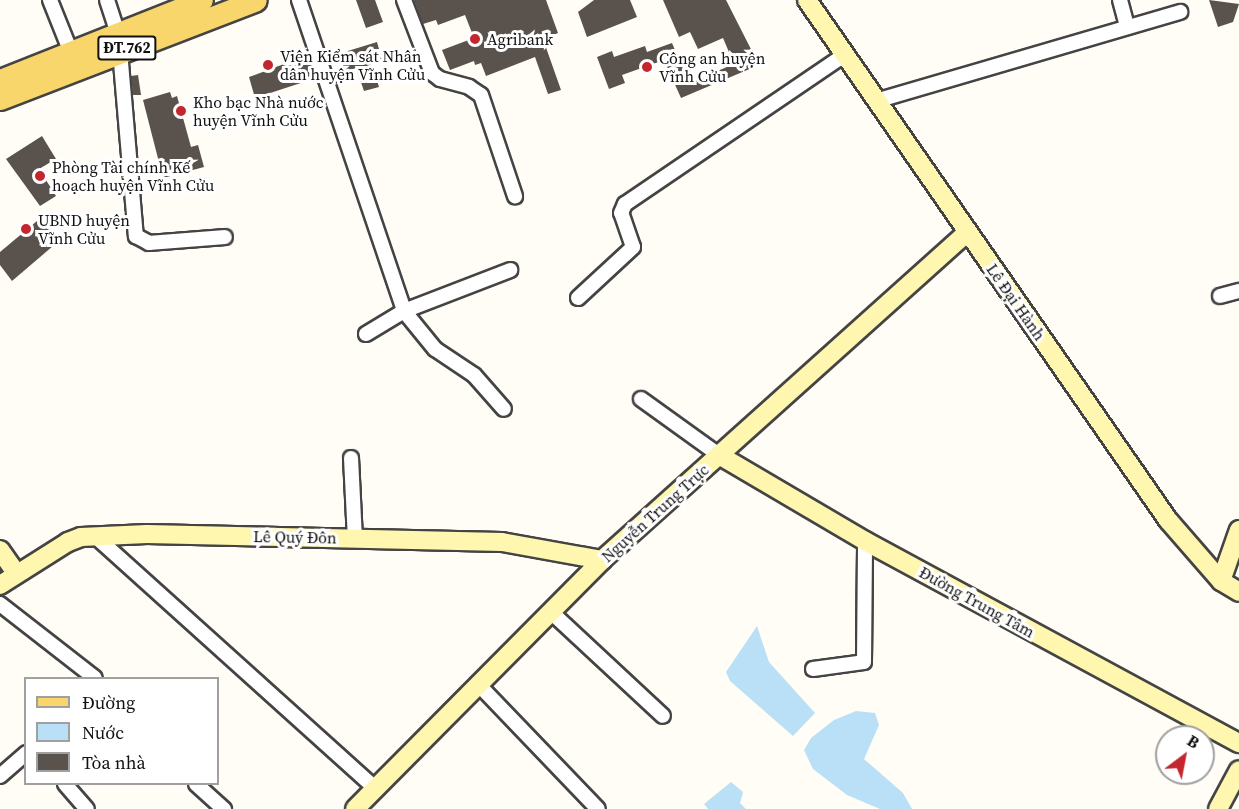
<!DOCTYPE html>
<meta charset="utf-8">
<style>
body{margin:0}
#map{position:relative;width:1239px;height:809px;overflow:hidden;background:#fffdf5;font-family:"Source Serif 4",serif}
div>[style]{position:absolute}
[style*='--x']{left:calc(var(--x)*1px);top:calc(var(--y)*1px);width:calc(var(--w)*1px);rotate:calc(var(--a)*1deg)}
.water>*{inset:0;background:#b9e0f7}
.building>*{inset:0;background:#5a524d}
.roads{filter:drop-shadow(2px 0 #444) drop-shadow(-2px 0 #444) drop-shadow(0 2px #444) drop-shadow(0 -2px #444)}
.street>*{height:14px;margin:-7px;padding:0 7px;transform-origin:7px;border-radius:7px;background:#fff}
.secondary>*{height:18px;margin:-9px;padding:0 9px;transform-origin:9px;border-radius:9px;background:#fff6b0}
.primary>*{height:21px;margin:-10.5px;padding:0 10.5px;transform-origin:10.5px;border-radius:10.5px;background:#f9d66b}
.dots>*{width:16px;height:16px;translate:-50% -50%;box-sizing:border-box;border:3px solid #fff;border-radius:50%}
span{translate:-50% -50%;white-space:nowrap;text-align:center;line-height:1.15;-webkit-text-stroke:6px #fff;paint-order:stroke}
.shield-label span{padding:2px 4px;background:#fff;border:2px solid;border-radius:4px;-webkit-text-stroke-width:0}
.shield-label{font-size:15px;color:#111;font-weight:700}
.poi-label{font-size:16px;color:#111}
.left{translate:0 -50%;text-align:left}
.street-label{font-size:16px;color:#111}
.legend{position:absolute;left:24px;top:677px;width:195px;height:108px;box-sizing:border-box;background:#fff;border:2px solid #a0a0a0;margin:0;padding:8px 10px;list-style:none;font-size:18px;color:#111}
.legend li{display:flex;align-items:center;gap:12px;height:30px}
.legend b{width:30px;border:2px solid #a0a0a0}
.north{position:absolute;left:1155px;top:725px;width:60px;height:60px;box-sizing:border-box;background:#fff;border:2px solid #a0a0a0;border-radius:50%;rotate:32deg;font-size:16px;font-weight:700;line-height:24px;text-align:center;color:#111}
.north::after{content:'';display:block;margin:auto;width:21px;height:27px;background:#c4262e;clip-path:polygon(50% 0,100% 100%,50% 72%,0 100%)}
</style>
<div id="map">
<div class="water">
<i style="clip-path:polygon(757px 626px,769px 662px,815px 713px,793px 736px,730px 681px,726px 672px)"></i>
<i style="clip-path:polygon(856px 711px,875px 713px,879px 725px,864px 759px,903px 793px,912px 809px,880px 809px,847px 795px,813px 769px,804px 750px,811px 738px,834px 720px)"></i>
<i style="clip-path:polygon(731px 782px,743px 792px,740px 803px,746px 809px,708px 809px,704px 804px)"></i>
</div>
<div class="building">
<i style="clip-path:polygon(356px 0,375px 0,383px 22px,366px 28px)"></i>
<i style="clip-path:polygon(414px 0,546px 0,558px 33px,543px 39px,561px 90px,548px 94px,535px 57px,486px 76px,481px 63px,475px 65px,474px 61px,450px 70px,442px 50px,474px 38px,465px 15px,438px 25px,436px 20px,423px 24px)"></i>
<i style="clip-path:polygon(594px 0,630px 0,637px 17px,587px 37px,578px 12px)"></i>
<i style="clip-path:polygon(663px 0,726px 0,759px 65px,681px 98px,664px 60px,622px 75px,625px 83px,609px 89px,597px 57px,612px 51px,614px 57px,645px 46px,647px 52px,672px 43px,689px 83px,734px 64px,723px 38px,698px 49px,690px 32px,679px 37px)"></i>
<i style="clip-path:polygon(1209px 0,1239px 4px,1233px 22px,1218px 27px)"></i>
<i style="clip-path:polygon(377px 42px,382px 60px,372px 64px,379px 87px,364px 91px,356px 68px,344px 72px,338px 54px)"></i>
<i style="clip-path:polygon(308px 55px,316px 78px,255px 98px,249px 77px)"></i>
<i style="clip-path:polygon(138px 75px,141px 95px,133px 95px,131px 76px)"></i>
<i style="clip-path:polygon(170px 92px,172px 98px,177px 96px,191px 147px,198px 145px,204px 167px,163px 178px,143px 100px)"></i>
<i style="clip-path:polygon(42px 136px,56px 159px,39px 169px,56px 196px,40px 206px,6px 159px)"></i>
<i style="clip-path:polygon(43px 216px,60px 240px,12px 281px,0 265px,0 252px)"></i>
</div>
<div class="roads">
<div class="street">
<i style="--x:50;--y:0;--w:54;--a:68.2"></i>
<i style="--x:107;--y:0;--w:33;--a:72"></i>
<i style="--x:299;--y:0;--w:328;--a:71.3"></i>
<i style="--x:404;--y:311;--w:49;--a:50.8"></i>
<i style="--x:435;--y:349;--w:47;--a:33.7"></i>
<i style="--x:474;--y:375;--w:45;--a:48.6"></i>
<i style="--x:404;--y:0;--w:78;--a:69"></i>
<i style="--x:432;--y:73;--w:10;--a:37"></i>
<i style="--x:440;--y:79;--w:30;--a:15"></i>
<i style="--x:469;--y:87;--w:14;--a:34"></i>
<i style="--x:481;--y:95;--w:107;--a:71.4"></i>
<i style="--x:1120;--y:0;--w:28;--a:75"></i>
<i style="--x:120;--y:51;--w:186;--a:85.1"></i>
<i style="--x:136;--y:236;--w:15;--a:28"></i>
<i style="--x:149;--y:243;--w:76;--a:-4.5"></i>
<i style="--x:879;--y:100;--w:314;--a:-16.3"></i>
<i style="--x:1220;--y:296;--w:20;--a:-15"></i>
<i style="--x:578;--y:298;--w:75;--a:-42.8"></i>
<i style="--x:633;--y:247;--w:36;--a:-109"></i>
<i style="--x:621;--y:213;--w:10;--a:-66"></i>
<i style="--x:625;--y:204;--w:267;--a:-34.2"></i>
<i style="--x:366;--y:334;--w:44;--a:-31.2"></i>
<i style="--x:404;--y:311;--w:114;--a:-21.1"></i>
<i style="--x:641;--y:399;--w:96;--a:35.7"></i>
<i style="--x:351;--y:458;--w:81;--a:87.2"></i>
<i style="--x:95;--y:536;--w:377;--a:42"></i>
<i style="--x:0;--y:604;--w:120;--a:37.9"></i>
<i style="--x:550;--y:611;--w:154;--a:42.9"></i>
<i style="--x:813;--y:669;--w:51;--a:-7.8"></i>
<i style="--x:864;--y:662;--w:121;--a:-89.5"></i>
<i style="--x:478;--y:684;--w:173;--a:46.2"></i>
<i style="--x:0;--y:776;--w:35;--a:-41"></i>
<i style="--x:65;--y:784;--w:33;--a:49"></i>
<i style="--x:196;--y:784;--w:38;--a:42"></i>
</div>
<div class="secondary">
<i style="--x:807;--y:0;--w:633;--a:55.23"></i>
<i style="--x:1168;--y:520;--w:81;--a:49"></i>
<i style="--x:1221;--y:581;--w:21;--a:31"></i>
<i style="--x:719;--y:455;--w:169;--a:30.5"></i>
<i style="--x:865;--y:541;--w:425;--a:28.4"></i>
<i style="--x:0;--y:550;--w:29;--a:55"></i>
<i style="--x:1221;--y:581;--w:54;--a:-70.6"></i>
<i style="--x:0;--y:585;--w:80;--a:-32.3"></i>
<i style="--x:68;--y:542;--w:14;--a:-21"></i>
<i style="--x:81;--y:537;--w:66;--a:-2.6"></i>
<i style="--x:147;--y:534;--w:355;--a:1.3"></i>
<i style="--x:502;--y:542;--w:102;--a:10.2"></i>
<i style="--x:355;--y:809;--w:351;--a:-45.2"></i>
<i style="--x:602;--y:560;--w:491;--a:-41.9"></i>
<i style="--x:1218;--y:809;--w:44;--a:-61.7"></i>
</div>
<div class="primary">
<i style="--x:0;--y:80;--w:217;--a:-21.6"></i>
<i style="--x:0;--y:99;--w:274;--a:-21.1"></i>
</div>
</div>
<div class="dots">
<i style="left:475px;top:39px;background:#c4262e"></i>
<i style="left:268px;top:65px;background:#c4262e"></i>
<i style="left:647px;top:67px;background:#c4262e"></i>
<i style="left:181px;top:111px;background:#c4262e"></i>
<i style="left:40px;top:176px;background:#c4262e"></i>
<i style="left:26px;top:229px;background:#c4262e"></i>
</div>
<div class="shield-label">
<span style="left:127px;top:48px">ĐT.762</span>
</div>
<div class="poi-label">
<span class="left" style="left:487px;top:39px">Agribank</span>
<span class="left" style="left:280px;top:65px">Viện Kiểm sát Nhân<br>dân huyện Vĩnh Cửu</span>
<span class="left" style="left:659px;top:67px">Công an huyện<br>Vĩnh Cửu</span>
<span class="left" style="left:193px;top:111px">Kho bạc Nhà nước<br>huyện Vĩnh Cửu</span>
<span class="left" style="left:52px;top:176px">Phòng Tài chính Kế<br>hoạch huyện Vĩnh Cửu</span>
<span class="left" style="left:38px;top:229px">UBND huyện<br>Vĩnh Cửu</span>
</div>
<div class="street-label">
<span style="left:1016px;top:302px;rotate:55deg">Lê Đại Hành</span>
<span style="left:655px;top:513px;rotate:-42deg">Nguyễn Trung Trực</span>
<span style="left:295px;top:537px;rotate:1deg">Lê Quý Đôn</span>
<span style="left:977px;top:602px;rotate:29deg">Đường Trung Tâm</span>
</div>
<ul class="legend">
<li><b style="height:8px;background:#f9d66b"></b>Đường</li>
<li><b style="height:16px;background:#b9e0f7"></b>Nước</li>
<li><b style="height:16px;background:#5a524d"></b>Tòa nhà</li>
</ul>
<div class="north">B</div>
</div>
